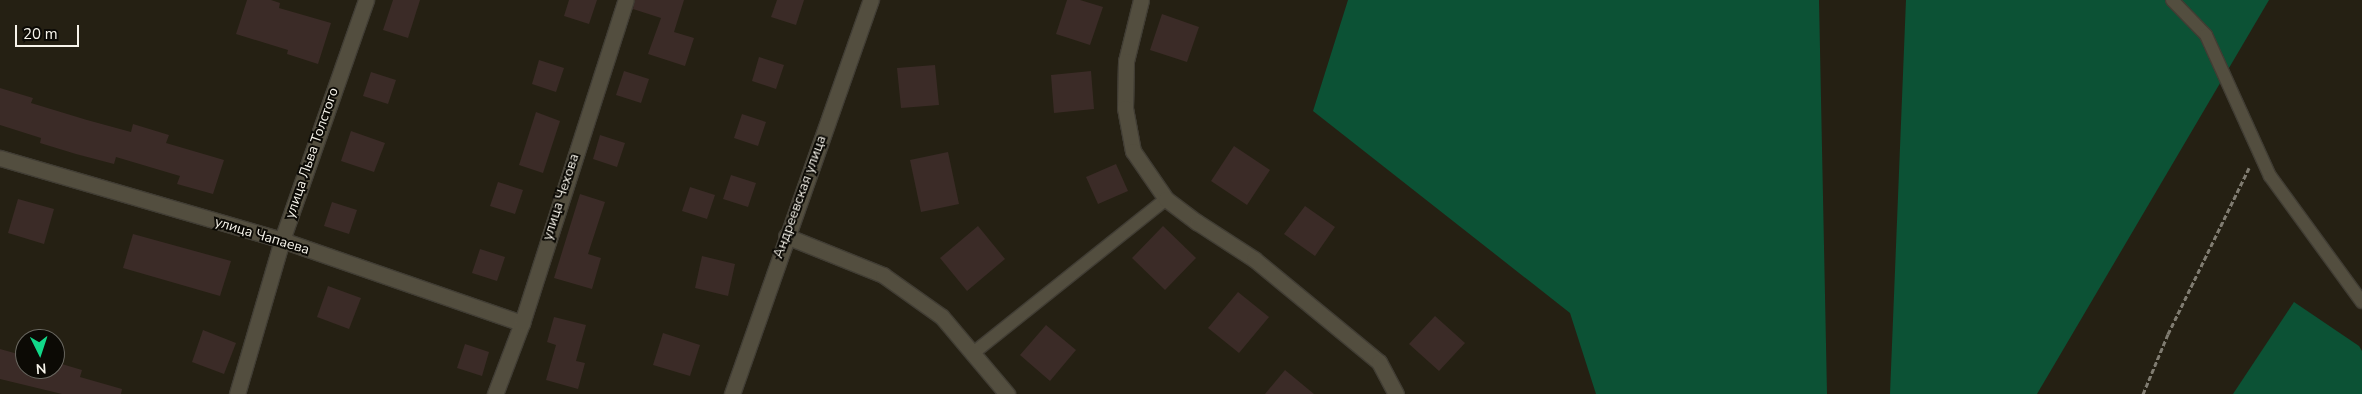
<!DOCTYPE html>
<meta charset="utf-8">
<style>
body{margin:0}
#map{position:relative;width:2362px;height:394px;overflow:hidden;background:#252013;font-family:"Nunito Sans",sans-serif}
div>[style]{position:absolute}
[style*='--x']{left:calc(var(--x)*1px);top:calc(var(--y)*1px);width:calc(var(--w)*1px);rotate:calc(var(--a)*1deg)}
.forest>*{inset:0;background:#0c5235}
.building>*{inset:0;background:#3b2b27}
.path>*{height:3px;margin-top:-1.5px;transform-origin:0;background:repeating-linear-gradient(90deg,#807c71 0 5px,transparent 0 7.5px)}
.roads{filter:drop-shadow(1px 0 #413d34) drop-shadow(-1px 0 #413d34) drop-shadow(0 1px #413d34) drop-shadow(0 -1px #413d34)}
.service>*{height:12px;margin:-6px;padding:0 6px;transform-origin:6px;border-radius:6px;background:#534e3f}
.minor>*{height:15px;margin:-7.5px;padding:0 7.5px;transform-origin:7.5px;border-radius:7.5px;background:#534e3f}
span{translate:-50% -50%;white-space:nowrap;text-align:center;line-height:1.15;-webkit-text-stroke:4px #0c0a05;paint-order:stroke}
.street-label{font-size:14px;color:#f7f4eb}
.north{position:absolute;left:15px;top:329px;width:50px;height:50px;box-sizing:border-box;background:#0c0a05;border:1px solid #6a6861;border-radius:50%;rotate:176deg;font-size:14px;font-weight:700;line-height:20px;text-align:center;color:#f7f4eb}
.north::after{content:'';display:block;margin:auto;width:18px;height:22px;background:#12d98a;clip-path:polygon(50% 0,100% 100%,50% 72%,0 100%)}
.scale{position:absolute;left:15px;top:25px;width:64px;height:22px;box-sizing:border-box;border:2px solid #f7f4eb;border-top:0;padding-left:6px;font-size:15px;line-height:18px;white-space:nowrap;color:#f7f4eb;-webkit-text-stroke:4px #0c0a05;paint-order:stroke}
</style>
<div id="map">
<div class="forest">
<i style="clip-path:polygon(1348px 0,1819px 0,1827px 394px,1596px 394px,1570px 313px,1313px 111px)"></i>
<i style="clip-path:polygon(1906px 0,2269px 0,2037px 394px,1890px 394px)"></i>
<i style="clip-path:polygon(2294px 302px,2359px 346px,2362px 351px,2362px 394px,2233px 394px)"></i>
</div>
<div class="building">
<i style="clip-path:polygon(247px 0,271px 0,280px 3px,279px 8px,331px 23px,318px 64px,287px 54px,288px 50px,236px 34px)"></i>
<i style="clip-path:polygon(393px 0,420px 0,408px 38px,383px 30px)"></i>
<i style="clip-path:polygon(569px 0,597px 0,589px 24px,564px 16px)"></i>
<i style="clip-path:polygon(635px 0,684px 0,674px 32px,694px 38px,685px 66px,648px 54px,661px 18px,633px 9px)"></i>
<i style="clip-path:polygon(777px 0,804px 0,796px 25px,771px 17px)"></i>
<i style="clip-path:polygon(1067px 0,1080px 0,1103px 7px,1090px 45px,1056px 34px)"></i>
<i style="clip-path:polygon(1162px 14px,1199px 27px,1187px 62px,1150px 50px)"></i>
<i style="clip-path:polygon(759px 57px,784px 65px,776px 89px,752px 81px)"></i>
<i style="clip-path:polygon(539px 60px,564px 68px,556px 92px,532px 84px)"></i>
<i style="clip-path:polygon(935px 65px,939px 105px,901px 108px,897px 68px)"></i>
<i style="clip-path:polygon(624px 71px,649px 79px,641px 103px,616px 95px)"></i>
<i style="clip-path:polygon(1091px 71px,1094px 109px,1054px 113px,1051px 75px)"></i>
<i style="clip-path:polygon(371px 72px,396px 80px,388px 104px,363px 96px)"></i>
<i style="clip-path:polygon(0 88px,33px 98px,31px 103px,87px 120px,131px 132px,133px 124px,169px 135px,166px 143px,224px 160px,213px 194px,177px 184px,180px 176px,116px 157px,114px 164px,76px 154px,40px 143px,41px 138px,0 125px)"></i>
<i style="clip-path:polygon(536px 112px,560px 121px,543px 173px,519px 165px)"></i>
<i style="clip-path:polygon(742px 114px,766px 122px,758px 146px,734px 138px)"></i>
<i style="clip-path:polygon(351px 131px,385px 143px,374px 172px,341px 161px)"></i>
<i style="clip-path:polygon(600px 135px,625px 143px,617px 167px,593px 159px)"></i>
<i style="clip-path:polygon(1234px 146px,1270px 170px,1247px 205px,1211px 181px)"></i>
<i style="clip-path:polygon(948px 152px,959px 204px,921px 212px,910px 160px)"></i>
<i style="clip-path:polygon(1116px 164px,1128px 191px,1098px 204px,1086px 177px)"></i>
<i style="clip-path:polygon(731px 175px,756px 183px,748px 207px,723px 199px)"></i>
<i style="clip-path:polygon(498px 182px,523px 190px,515px 214px,490px 206px)"></i>
<i style="clip-path:polygon(690px 187px,715px 195px,707px 219px,682px 211px)"></i>
<i style="clip-path:polygon(580px 194px,605px 202px,588px 254px,601px 258px,592px 289px,554px 278px)"></i>
<i style="clip-path:polygon(18px 199px,54px 209px,44px 244px,8px 233px)"></i>
<i style="clip-path:polygon(332px 202px,357px 210px,349px 234px,324px 226px)"></i>
<i style="clip-path:polygon(1305px 206px,1335px 227px,1315px 256px,1284px 234px)"></i>
<i style="clip-path:polygon(978px 226px,1005px 259px,967px 291px,940px 258px)"></i>
<i style="clip-path:polygon(1163px 226px,1196px 258px,1165px 290px,1132px 258px)"></i>
<i style="clip-path:polygon(133px 234px,231px 261px,220px 296px,123px 268px)"></i>
<i style="clip-path:polygon(480px 249px,505px 257px,497px 281px,472px 273px)"></i>
<i style="clip-path:polygon(702px 256px,735px 264px,728px 296px,695px 288px)"></i>
<i style="clip-path:polygon(328px 286px,361px 298px,349px 329px,317px 317px)"></i>
<i style="clip-path:polygon(1238px 292px,1269px 317px,1239px 353px,1208px 328px)"></i>
<i style="clip-path:polygon(1435px 316px,1465px 343px,1439px 371px,1409px 344px)"></i>
<i style="clip-path:polygon(554px 317px,586px 325px,576px 361px,585px 363px,578px 389px,546px 380px,556px 345px,547px 342px)"></i>
<i style="clip-path:polygon(1046px 325px,1076px 350px,1050px 381px,1020px 355px)"></i>
<i style="clip-path:polygon(203px 330px,236px 343px,224px 374px,192px 362px)"></i>
<i style="clip-path:polygon(663px 333px,700px 345px,690px 376px,653px 365px)"></i>
<i style="clip-path:polygon(465px 344px,489px 352px,482px 376px,457px 368px)"></i>
<i style="clip-path:polygon(0 349px,25px 356px,25px 369px,55px 369px,55px 362px,82px 370px,80px 377px,122px 389px,121px 394px,62px 394px,0 379px)"></i>
<i style="clip-path:polygon(1285px 370px,1314px 394px,1265px 394px)"></i>
</div>
<div class="path">
<i style="--x:2143;--y:394;--w:65;--a:-67.4"></i>
<i style="--x:2168;--y:334;--w:185;--a:-64"></i>
</div>
<div class="roads">
<div class="service">
<i style="--x:2172;--y:0;--w:49;--a:45.8"></i>
<i style="--x:2206;--y:35;--w:155;--a:65.6"></i>
<i style="--x:2270;--y:176;--w:156;--a:53.9"></i>
<i style="--x:972;--y:354;--w:248;--a:-38.6"></i>
</div>
<div class="minor">
<i style="--x:1141;--y:0;--w:63;--a:103.8"></i>
<i style="--x:1126;--y:61;--w:47;--a:91.2"></i>
<i style="--x:1125;--y:108;--w:44;--a:79.5"></i>
<i style="--x:1133;--y:151;--w:58;--a:55.5"></i>
<i style="--x:1166;--y:199;--w:39;--a:37"></i>
<i style="--x:1197;--y:222;--w:68;--a:33"></i>
<i style="--x:1254;--y:259;--w:162;--a:39.5"></i>
<i style="--x:1379;--y:362;--w:36;--a:62"></i>
<i style="--x:0;--y:158;--w:294;--a:16.2"></i>
<i style="--x:282;--y:240;--w:254;--a:19.1"></i>
<i style="--x:786;--y:236;--w:105;--a:21.9"></i>
<i style="--x:883;--y:275;--w:72;--a:35.4"></i>
<i style="--x:942;--y:317;--w:101;--a:49.8"></i>
<i style="--x:237;--y:394;--w:160;--a:-73.7"></i>
<i style="--x:282;--y:240;--w:254;--a:-70.7"></i>
<i style="--x:495;--y:394;--w:76;--a:-69.2"></i>
<i style="--x:522;--y:323;--w:339;--a:-72.2"></i>
<i style="--x:732;--y:394;--w:418;--a:-70.6"></i>
</div>
</div>
<div class="street-label">
<span style="left:312px;top:153px;rotate:-71deg">улица Льва Толстого</span>
<span style="left:561px;top:197px;rotate:-72deg">улица Чехова</span>
<span style="left:800px;top:197px;rotate:-70deg">Андреевская улица</span>
<span style="left:262px;top:236px;rotate:17deg">улица Чапаева</span>
</div>
<div class="north">N</div>
<div class="scale">20 m</div>
</div>
